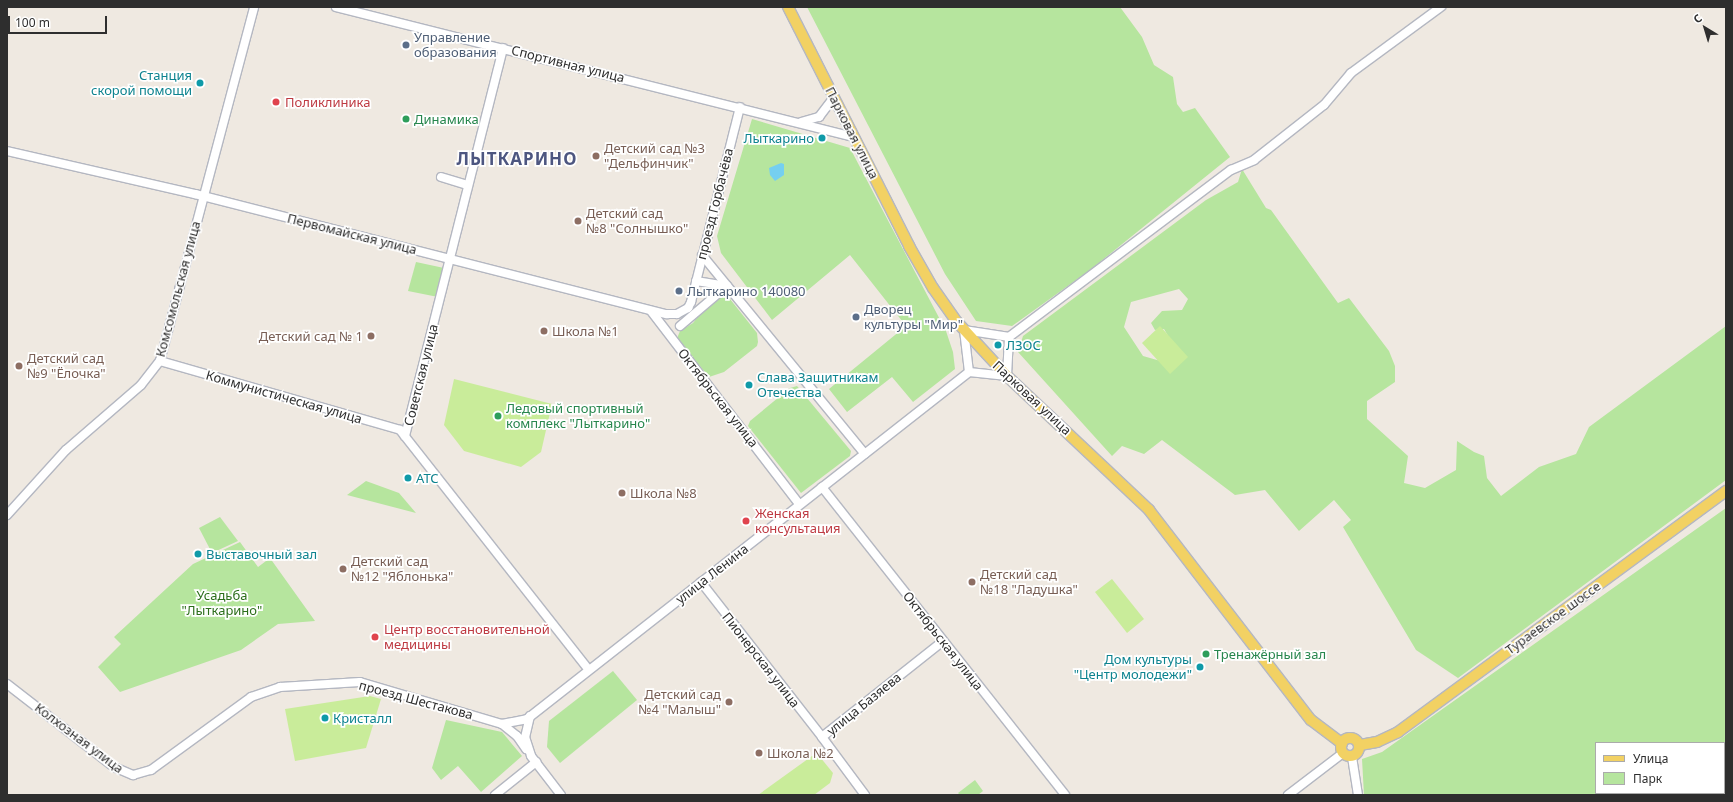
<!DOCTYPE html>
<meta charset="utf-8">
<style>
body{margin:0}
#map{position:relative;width:1733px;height:802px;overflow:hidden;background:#efe9e1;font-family:"Noto Sans",sans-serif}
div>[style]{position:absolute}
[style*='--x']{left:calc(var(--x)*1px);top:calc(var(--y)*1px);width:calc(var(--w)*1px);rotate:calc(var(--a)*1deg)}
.green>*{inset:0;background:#b6e59e}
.pitch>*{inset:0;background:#c9ec9a}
.water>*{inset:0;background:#75cff0}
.roads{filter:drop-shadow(1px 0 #b4b7c1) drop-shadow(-1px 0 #b4b7c1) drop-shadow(0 1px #b4b7c1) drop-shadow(0 -1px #b4b7c1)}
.minor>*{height:8px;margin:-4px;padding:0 4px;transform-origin:4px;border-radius:4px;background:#fff}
.major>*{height:10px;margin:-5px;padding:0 5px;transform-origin:5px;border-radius:5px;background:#f2d163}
.major>.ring{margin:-5px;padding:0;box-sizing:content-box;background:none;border:10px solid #f2d163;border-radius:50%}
.dots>*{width:11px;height:11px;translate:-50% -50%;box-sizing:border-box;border:2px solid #fff;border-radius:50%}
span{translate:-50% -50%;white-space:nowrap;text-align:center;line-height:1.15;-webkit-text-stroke:3.5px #fff;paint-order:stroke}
.service-label{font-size:13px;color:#4e5e75}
.left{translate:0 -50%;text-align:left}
.street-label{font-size:13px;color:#2e2e2e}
.culture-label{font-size:13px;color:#0d838f}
.right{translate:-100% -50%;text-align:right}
.health-label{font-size:13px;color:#be3a42}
.leisure-label{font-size:13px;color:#27864d}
.education-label{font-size:13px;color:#785e54}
.park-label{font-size:13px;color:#2c6e1b}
.district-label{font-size:17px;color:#4d5680;font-weight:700;letter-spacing:1px}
.frame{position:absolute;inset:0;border:8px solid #2e2e2e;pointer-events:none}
.legend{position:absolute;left:1595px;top:742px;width:130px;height:52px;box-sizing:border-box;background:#fff;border:1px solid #ababab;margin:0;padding:5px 7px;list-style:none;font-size:12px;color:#2e2e2e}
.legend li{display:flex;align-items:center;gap:8px;height:20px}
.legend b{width:20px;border:1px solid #ababab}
.north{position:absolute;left:1685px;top:8px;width:40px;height:40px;-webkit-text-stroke:3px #fff;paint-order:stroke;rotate:322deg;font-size:11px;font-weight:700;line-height:16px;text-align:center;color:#2e2e2e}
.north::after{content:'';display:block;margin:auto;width:14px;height:18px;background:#2e2e2e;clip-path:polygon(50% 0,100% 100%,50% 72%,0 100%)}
.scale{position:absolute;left:8px;top:16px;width:99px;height:18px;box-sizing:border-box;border:2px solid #2e2e2e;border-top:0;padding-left:5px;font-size:12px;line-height:14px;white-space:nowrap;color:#2e2e2e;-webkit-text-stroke:3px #fff;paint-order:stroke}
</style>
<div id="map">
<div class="green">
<i style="clip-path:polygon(807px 7px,1120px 7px,1142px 37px,1154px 65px,1173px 77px,1177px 104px,1183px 112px,1195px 108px,1230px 157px,1090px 270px,1012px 326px,976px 321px,945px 274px)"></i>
<i style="clip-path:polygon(752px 119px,850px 148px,946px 331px,953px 352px,955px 369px,913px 402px,892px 377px,847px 412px,829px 389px,906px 326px,850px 255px,772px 320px,721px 253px,717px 236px)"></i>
<i style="clip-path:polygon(evenodd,1242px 169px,1266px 208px,1271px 210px,1338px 303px,1349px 298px,1389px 351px,1395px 366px,1395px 382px,1367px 401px,1367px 419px,1408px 456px,1404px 483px,1425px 488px,1456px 470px,1457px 441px,1474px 452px,1484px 456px,1487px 478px,1501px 496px,1539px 467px,1576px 454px,1589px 427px,1726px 326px,1726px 480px,1458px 678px,1416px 650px,1343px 527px,1351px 520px,1334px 500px,1299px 531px,1265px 490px,1235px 495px,1162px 440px,1144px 454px,1122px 446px,1112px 456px,1018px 352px,1023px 336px,1206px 200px,1238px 182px,1242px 169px,1179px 289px,1188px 299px,1182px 310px,1162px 311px,1151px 323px,1155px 330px,1164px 329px,1178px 353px,1164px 362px,1143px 356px,1124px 327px,1131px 302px,1179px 289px)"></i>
<i style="clip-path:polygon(416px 262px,444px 268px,438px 297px,408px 291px)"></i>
<i style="clip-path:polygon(719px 295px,730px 299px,757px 333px,758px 342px,757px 346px,724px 372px,709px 377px,678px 340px,678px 336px,680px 331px,693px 323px,711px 300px)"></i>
<i style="clip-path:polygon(797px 386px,851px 451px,850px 456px,801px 493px,748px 426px,750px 421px,790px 388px)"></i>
<i style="clip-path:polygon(366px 481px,399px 493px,416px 513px,347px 495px)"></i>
<i style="clip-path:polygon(evenodd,1726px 508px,1726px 795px,1364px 795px,1362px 759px,1382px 752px,1726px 508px,1596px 743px,1724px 743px,1724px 793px,1596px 793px,1596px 743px)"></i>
<i style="clip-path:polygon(220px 517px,238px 541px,212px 553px,199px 528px)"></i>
<i style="clip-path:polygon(240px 542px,258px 567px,270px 558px,315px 621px,278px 624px,241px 650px,120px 692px,98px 667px,121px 644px,114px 637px,193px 564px)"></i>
<i style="clip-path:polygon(613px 671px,637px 700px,560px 763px,547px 747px,549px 721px)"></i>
<i style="clip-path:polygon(446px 720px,502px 732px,522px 756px,481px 792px,458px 766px,441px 780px,432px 768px)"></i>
<i style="clip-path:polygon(975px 780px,983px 791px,978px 795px,960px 795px,958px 793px)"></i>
</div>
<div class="pitch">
<i style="clip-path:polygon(1160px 326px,1188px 357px,1170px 374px,1142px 343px)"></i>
<i style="clip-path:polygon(454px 379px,552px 404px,541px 452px,521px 467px,464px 451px,444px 425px)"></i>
<i style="clip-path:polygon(1112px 579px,1144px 619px,1127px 633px,1095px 592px)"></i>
<i style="clip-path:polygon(370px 696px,381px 699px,366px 748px,295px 761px,285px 709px)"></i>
<i style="clip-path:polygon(812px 756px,820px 757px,833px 773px,830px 783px,814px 795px,758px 795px)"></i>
</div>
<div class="water">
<i style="clip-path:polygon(781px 163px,784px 164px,784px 175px,775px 181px,770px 175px,769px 168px)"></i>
</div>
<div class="roads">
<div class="minor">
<i style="--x:336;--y:7;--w:533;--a:14.11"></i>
<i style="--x:801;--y:122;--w:19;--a:-16"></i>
<i style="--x:819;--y:117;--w:25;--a:-53"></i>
<i style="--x:7;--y:151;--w:193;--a:12.9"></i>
<i style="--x:195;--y:194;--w:487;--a:14.3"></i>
<i style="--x:667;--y:314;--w:10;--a:0"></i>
<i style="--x:677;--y:314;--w:13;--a:-29"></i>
<i style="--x:688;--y:308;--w:7;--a:-63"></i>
<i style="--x:691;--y:302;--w:201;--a:-75.9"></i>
<i style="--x:441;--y:177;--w:28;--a:17"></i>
<i style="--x:702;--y:255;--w:257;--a:50.7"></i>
<i style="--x:696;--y:281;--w:31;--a:9"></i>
<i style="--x:651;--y:311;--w:243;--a:52.5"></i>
<i style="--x:680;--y:326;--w:62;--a:-40.4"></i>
<i style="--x:160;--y:361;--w:250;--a:16"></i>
<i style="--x:400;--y:430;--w:305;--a:51.8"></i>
<i style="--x:969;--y:372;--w:42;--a:-96.8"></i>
<i style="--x:964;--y:330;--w:46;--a:8.8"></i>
<i style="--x:1009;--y:337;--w:278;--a:-37"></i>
<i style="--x:1231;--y:170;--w:25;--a:-23"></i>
<i style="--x:1254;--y:160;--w:89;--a:-38.2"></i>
<i style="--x:1324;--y:105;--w:42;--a:-49.8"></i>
<i style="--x:1351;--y:73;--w:112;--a:-36.3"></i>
<i style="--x:405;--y:436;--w:400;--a:-75.8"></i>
<i style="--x:822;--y:487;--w:392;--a:51.7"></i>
<i style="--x:7;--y:515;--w:88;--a:-47.8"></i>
<i style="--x:66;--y:450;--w:99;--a:-40.9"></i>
<i style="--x:141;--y:385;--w:31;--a:-52"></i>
<i style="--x:160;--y:361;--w:366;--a:-75.1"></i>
<i style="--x:701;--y:582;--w:197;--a:52"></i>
<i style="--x:7;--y:684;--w:135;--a:37.8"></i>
<i style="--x:114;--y:767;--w:21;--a:23"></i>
<i style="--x:133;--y:775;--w:19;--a:-16"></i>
<i style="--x:151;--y:770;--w:124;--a:-36.1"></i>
<i style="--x:251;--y:697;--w:31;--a:-19"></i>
<i style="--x:280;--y:687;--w:80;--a:-3.6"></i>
<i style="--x:360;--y:682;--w:148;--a:16.5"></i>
<i style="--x:502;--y:724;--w:25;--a:-11"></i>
<i style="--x:527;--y:719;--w:562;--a:-38.13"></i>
<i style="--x:969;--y:372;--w:38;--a:6"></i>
<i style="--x:1007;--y:376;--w:39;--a:-87"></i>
<i style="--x:530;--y:716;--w:22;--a:103"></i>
<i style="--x:525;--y:737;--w:20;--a:72"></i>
<i style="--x:531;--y:756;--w:49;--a:52.4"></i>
<i style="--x:502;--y:724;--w:19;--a:39"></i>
<i style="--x:517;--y:736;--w:16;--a:55"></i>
<i style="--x:1352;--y:757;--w:38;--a:81"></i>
<i style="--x:495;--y:795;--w:53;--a:-38.8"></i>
<i style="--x:865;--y:795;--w:72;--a:-126.6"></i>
<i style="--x:822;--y:737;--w:154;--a:-38.4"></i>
<i style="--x:1288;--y:795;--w:69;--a:-37.4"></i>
</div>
<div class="major">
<i style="--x:788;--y:7;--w:268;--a:63.1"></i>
<i style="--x:909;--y:246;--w:48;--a:60.3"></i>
<i style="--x:933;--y:288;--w:42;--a:54.8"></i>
<i style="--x:957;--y:322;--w:74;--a:47.2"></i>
<i style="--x:1007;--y:376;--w:195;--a:43.3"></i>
<i style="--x:1149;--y:510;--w:265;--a:52.4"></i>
<i style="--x:1311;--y:720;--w:39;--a:37"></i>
<i class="ring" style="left:1341px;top:738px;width:8px;height:8px"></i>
<i style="--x:1360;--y:745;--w:17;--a:-10"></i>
<i style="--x:1377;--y:742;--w:23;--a:-25"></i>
<i style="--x:1398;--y:732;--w:407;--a:-36.3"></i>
</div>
</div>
<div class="dots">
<i style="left:406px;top:45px;background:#5c6f8a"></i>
<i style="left:200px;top:83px;background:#0f9aa8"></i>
<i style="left:276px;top:102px;background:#e0444e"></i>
<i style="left:406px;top:119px;background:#2e9e5b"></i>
<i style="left:822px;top:138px;background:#0f9aa8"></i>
<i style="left:596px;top:156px;background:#8d6e63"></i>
<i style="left:578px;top:221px;background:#8d6e63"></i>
<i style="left:679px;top:291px;background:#5c6f8a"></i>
<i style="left:856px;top:317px;background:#5c6f8a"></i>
<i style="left:544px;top:331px;background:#8d6e63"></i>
<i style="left:371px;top:336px;background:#8d6e63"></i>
<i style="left:998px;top:345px;background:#0f9aa8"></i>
<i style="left:19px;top:366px;background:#8d6e63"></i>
<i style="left:749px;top:385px;background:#0f9aa8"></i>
<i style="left:498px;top:416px;background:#2e9e5b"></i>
<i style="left:408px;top:478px;background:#0f9aa8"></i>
<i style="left:622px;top:493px;background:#8d6e63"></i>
<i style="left:746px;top:521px;background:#e0444e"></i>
<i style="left:198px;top:554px;background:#0f9aa8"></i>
<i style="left:343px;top:569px;background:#8d6e63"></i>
<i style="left:972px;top:582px;background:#8d6e63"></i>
<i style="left:375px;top:637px;background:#e0444e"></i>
<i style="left:1206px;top:654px;background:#2e9e5b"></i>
<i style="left:1200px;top:667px;background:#0f9aa8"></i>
<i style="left:729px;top:702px;background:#8d6e63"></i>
<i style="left:325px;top:718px;background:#0f9aa8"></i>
<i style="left:759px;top:753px;background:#8d6e63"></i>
</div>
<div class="service-label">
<span class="left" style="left:414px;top:45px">Управление<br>образования</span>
<span class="left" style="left:687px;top:291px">Лыткарино 140080</span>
<span class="left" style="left:864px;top:317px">Дворец<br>культуры "Мир"</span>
</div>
<div class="street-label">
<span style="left:568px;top:64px;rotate:14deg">Спортивная улица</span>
<span style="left:852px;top:133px;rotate:63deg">Парковая улица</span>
<span style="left:715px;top:204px;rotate:-76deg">проезд Горбачёва</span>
<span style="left:352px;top:234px;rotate:14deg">Первомайская улица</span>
<span style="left:178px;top:289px;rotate:-75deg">Комсомольская улица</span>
<span style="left:421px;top:375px;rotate:-76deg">Советская улица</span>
<span style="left:284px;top:397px;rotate:16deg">Коммунистическая улица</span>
<span style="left:718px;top:398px;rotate:52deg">Октябрьская улица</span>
<span style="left:1032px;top:398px;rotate:43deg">Парковая улица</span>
<span style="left:712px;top:574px;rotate:-38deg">улица Ленина</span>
<span style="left:1553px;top:618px;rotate:-36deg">Тураевское шоссе</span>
<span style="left:943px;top:641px;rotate:52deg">Октябрьская улица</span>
<span style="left:761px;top:660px;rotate:52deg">Пионерская улица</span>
<span style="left:416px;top:700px;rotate:15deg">проезд Шестакова</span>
<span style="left:864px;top:704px;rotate:-39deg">улица Базяева</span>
<span style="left:79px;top:738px;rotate:37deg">Колхозная улица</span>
</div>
<div class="culture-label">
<span class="right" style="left:192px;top:83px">Станция<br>скорой помощи</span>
<span class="right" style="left:814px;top:138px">Лыткарино</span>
<span class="left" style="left:1006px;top:345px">ЛЗОС</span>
<span class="left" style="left:757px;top:385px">Слава Защитникам<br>Отечества</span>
<span class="left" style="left:416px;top:478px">АТС</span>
<span class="left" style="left:206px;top:554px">Выставочный зал</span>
<span class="right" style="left:1192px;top:667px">Дом культуры<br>"Центр молодежи"</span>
<span class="left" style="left:333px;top:718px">Кристалл</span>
</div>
<div class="health-label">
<span class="left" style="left:285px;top:102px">Поликлиника</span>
<span class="left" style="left:755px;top:521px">Женская<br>консультация</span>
<span class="left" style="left:384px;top:637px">Центр восстановительной<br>медицины</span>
</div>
<div class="leisure-label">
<span class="left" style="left:414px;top:119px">Динамика</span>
<span class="left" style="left:506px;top:416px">Ледовый спортивный<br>комплекс "Лыткарино"</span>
<span class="left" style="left:1214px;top:654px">Тренажёрный зал</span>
</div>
<div class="education-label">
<span class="left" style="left:604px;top:156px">Детский сад №3<br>"Дельфинчик"</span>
<span class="left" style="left:586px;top:221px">Детский сад<br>№8 "Солнышко"</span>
<span class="left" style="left:552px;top:331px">Школа №1</span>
<span class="right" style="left:363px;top:336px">Детский сад № 1</span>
<span class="left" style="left:27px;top:366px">Детский сад<br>№9 "Ёлочка"</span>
<span class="left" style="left:630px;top:493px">Школа №8</span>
<span class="left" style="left:351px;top:569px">Детский сад<br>№12 "Яблонька"</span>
<span class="left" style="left:980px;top:582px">Детский сад<br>№18 "Ладушка"</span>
<span class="right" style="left:721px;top:702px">Детский сад<br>№4 "Малыш"</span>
<span class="left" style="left:767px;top:753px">Школа №2</span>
</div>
<div class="park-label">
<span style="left:222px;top:603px">Усадьба<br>"Лыткарино"</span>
</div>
<div class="district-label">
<span style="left:517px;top:159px">ЛЫТКАРИНО</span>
</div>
<div class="frame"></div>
<ul class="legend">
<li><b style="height:5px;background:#f2d163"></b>Улица</li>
<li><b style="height:11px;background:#b6e59e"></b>Парк</li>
</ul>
<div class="north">С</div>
<div class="scale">100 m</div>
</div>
